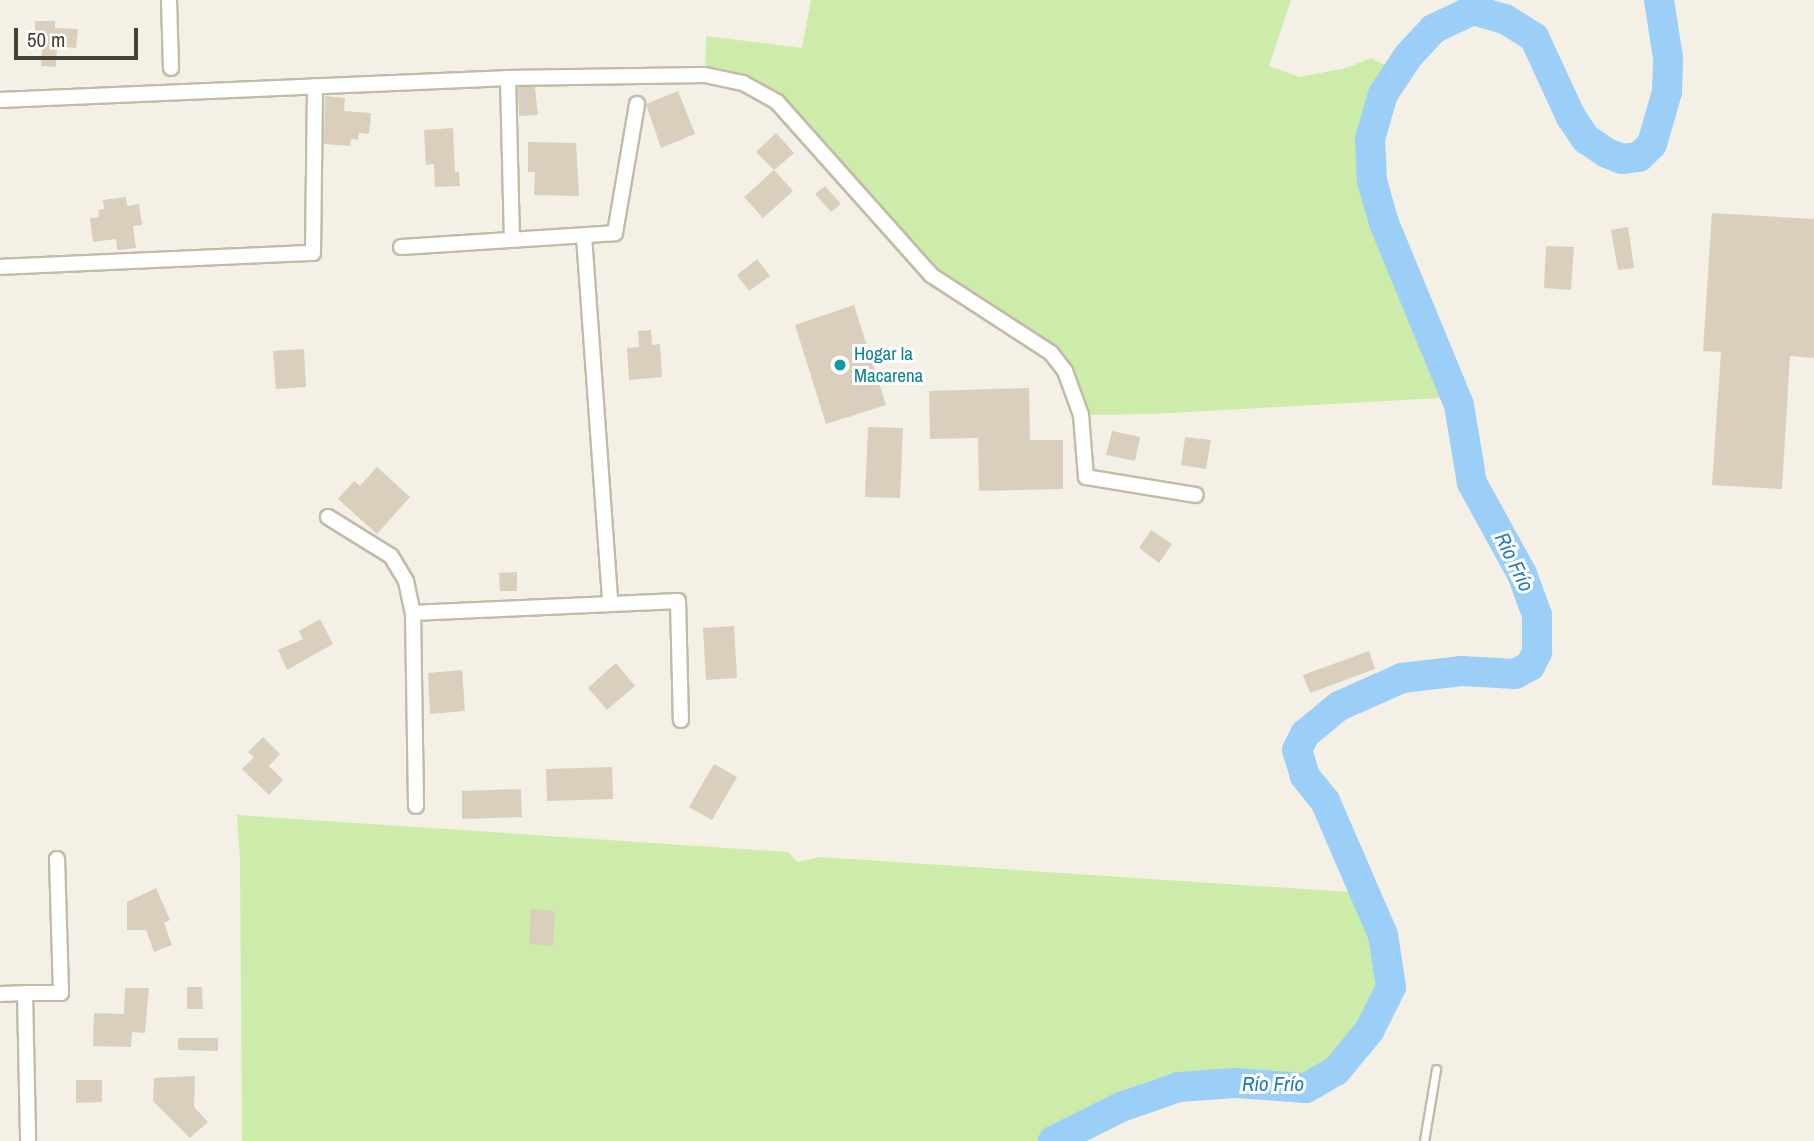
<!DOCTYPE html>
<meta charset="utf-8">
<style>
body{margin:0}
#map{position:relative;width:1814px;height:1141px;overflow:hidden;background:#f4f0e5;font-family:"Archivo Narrow",sans-serif}
div>[style]{position:absolute}
[style*='--x']{left:calc(var(--x)*1px);top:calc(var(--y)*1px);width:calc(var(--w)*1px);rotate:calc(var(--a)*1deg)}
.green>*{inset:0;background:#cdecaa}
.river>*{height:30px;margin:-15px;padding:0 15px;transform-origin:15px;border-radius:15px;background:#9ccff7}
.building>*{inset:0;background:#dacfbc}
.roads{filter:drop-shadow(2px 0 #c3bbaa) drop-shadow(-2px 0 #c3bbaa) drop-shadow(0 2px #c3bbaa) drop-shadow(0 -2px #c3bbaa)}
.lane>*{height:7px;margin:-3.5px;padding:0 3.5px;transform-origin:3.5px;border-radius:3.5px;background:#fff}
.street>*{height:14px;margin:-7px;padding:0 7px;transform-origin:7px;border-radius:7px;background:#fff}
.dots>*{width:19px;height:19px;translate:-50% -50%;box-sizing:border-box;border:4px solid #fff;border-radius:50%}
span{translate:-50% -50%;white-space:nowrap;text-align:center;line-height:1.15;-webkit-text-stroke:6px #fff;paint-order:stroke}
.culture-label{font-size:19px;color:#0d838f}
.left{translate:0 -50%;text-align:left}
.water-label{font-size:21px;color:#2479bd;font-style:italic}
.scale{position:absolute;left:14px;top:28px;width:124px;height:32px;box-sizing:border-box;border:4px solid #474034;border-top:0;padding-left:9px;font-size:21px;line-height:24px;white-space:nowrap;color:#474034;-webkit-text-stroke:5px #fff;paint-order:stroke}
</style>
<div id="map">
<div class="green">
<i style="clip-path:polygon(811px 0,1291px 0,1269px 66px,1299px 77px,1346px 68px,1371px 58px,1398px 72px,1383px 94px,1370px 139px,1372px 181px,1384px 223px,1456px 397px,1153px 414px,1081px 415px,1065px 371px,931px 275px,777px 102px,705px 75px,706px 36px,802px 48px)"></i>
<i style="clip-path:polygon(237px 815px,788px 852px,797px 862px,820px 857px,1364px 893px,1383px 935px,1391px 987px,1369px 1031px,1336px 1071px,1306px 1088px,1235px 1083px,1179px 1087px,1121px 1107px,1053px 1141px,242px 1141px,240px 861px)"></i>
</div>
<div class="river">
<i style="--x:1053;--y:1141;--w:76;--a:-26.6"></i>
<i style="--x:1121;--y:1107;--w:61;--a:-19"></i>
<i style="--x:1179;--y:1087;--w:56;--a:-4.1"></i>
<i style="--x:1235;--y:1083;--w:71;--a:4"></i>
<i style="--x:1306;--y:1088;--w:34;--a:-30"></i>
<i style="--x:1336;--y:1071;--w:52;--a:-50.5"></i>
<i style="--x:1369;--y:1031;--w:49;--a:-63.4"></i>
<i style="--x:1391;--y:987;--w:53;--a:-98.7"></i>
<i style="--x:1383;--y:935;--w:146;--a:-113.4"></i>
<i style="--x:1325;--y:801;--w:32;--a:-129"></i>
<i style="--x:1305;--y:776;--w:27;--a:-107"></i>
<i style="--x:1297;--y:750;--w:18;--a:-63"></i>
<i style="--x:1305;--y:734;--w:44;--a:-39.5"></i>
<i style="--x:1339;--y:706;--w:69;--a:-24"></i>
<i style="--x:1402;--y:678;--w:60;--a:-6.7"></i>
<i style="--x:1462;--y:671;--w:53;--a:3.2"></i>
<i style="--x:1515;--y:674;--w:17;--a:-28"></i>
<i style="--x:1530;--y:666;--w:16;--a:-63"></i>
<i style="--x:1537;--y:652;--w:37;--a:-90"></i>
<i style="--x:1537;--y:615;--w:44;--a:-110.1"></i>
<i style="--x:1522;--y:574;--w:104;--a:-118.8"></i>
<i style="--x:1472;--y:483;--w:79;--a:-99.5"></i>
<i style="--x:1459;--y:405;--w:197;--a:-112.4"></i>
<i style="--x:1384;--y:223;--w:44;--a:-105.9"></i>
<i style="--x:1372;--y:181;--w:42;--a:-92.7"></i>
<i style="--x:1370;--y:139;--w:47;--a:-73.9"></i>
<i style="--x:1383;--y:94;--w:47;--a:-56.3"></i>
<i style="--x:1409;--y:55;--w:35;--a:-47"></i>
<i style="--x:1433;--y:29;--w:44;--a:-25.4"></i>
<i style="--x:1473;--y:10;--w:33;--a:16"></i>
<i style="--x:1505;--y:19;--w:34;--a:32"></i>
<i style="--x:1534;--y:37;--w:88;--a:65.2"></i>
<i style="--x:1571;--y:117;--w:27;--a:56"></i>
<i style="--x:1586;--y:139;--w:25;--a:34"></i>
<i style="--x:1607;--y:153;--w:16;--a:22"></i>
<i style="--x:1622;--y:159;--w:17;--a:-7"></i>
<i style="--x:1639;--y:157;--w:18;--a:-45"></i>
<i style="--x:1652;--y:144;--w:54;--a:-73.9"></i>
<i style="--x:1667;--y:92;--w:34;--a:-88"></i>
<i style="--x:1668;--y:58;--w:59;--a:-98.8"></i>
</div>
<div class="building">
<i style="clip-path:polygon(35px 21px,55px 21px,55px 28px,78px 29px,76px 48px,57px 46px,56px 67px,41px 66px,42px 44px,35px 44px)"></i>
<i style="clip-path:polygon(518px 87px,535px 87px,538px 115px,519px 116px)"></i>
<i style="clip-path:polygon(678px 91px,695px 134px,661px 148px,646px 104px)"></i>
<i style="clip-path:polygon(325px 96px,345px 98px,344px 111px,371px 113px,369px 134px,359px 133px,358px 140px,351px 139px,350px 146px,324px 144px)"></i>
<i style="clip-path:polygon(453px 128px,455px 172px,459px 172px,460px 186px,435px 187px,434px 164px,426px 165px,424px 130px)"></i>
<i style="clip-path:polygon(776px 133px,794px 153px,774px 170px,756px 152px)"></i>
<i style="clip-path:polygon(528px 142px,576px 143px,579px 196px,534px 195px,535px 172px,528px 172px)"></i>
<i style="clip-path:polygon(774px 170px,793px 191px,763px 218px,744px 197px)"></i>
<i style="clip-path:polygon(825px 186px,841px 204px,831px 212px,815px 194px)"></i>
<i style="clip-path:polygon(126px 197px,127px 206px,139px 204px,142px 225px,133px 226px,136px 248px,117px 250px,116px 239px,93px 242px,90px 218px,99px 217px,98px 210px,104px 209px,103px 200px)"></i>
<i style="clip-path:polygon(1712px 213px,1814px 219px,1814px 358px,1790px 356px,1782px 489px,1712px 485px,1721px 352px,1703px 351px)"></i>
<i style="clip-path:polygon(1628px 227px,1634px 268px,1618px 270px,1611px 230px)"></i>
<i style="clip-path:polygon(1546px 246px,1574px 247px,1571px 290px,1544px 288px)"></i>
<i style="clip-path:polygon(757px 259px,770px 276px,749px 291px,737px 275px)"></i>
<i style="clip-path:polygon(854px 305px,886px 405px,826px 424px,795px 325px)"></i>
<i style="clip-path:polygon(651px 330px,652px 345px,660px 344px,662px 377px,629px 380px,627px 348px,639px 347px,638px 331px)"></i>
<i style="clip-path:polygon(304px 349px,306px 387px,276px 389px,273px 351px)"></i>
<i style="clip-path:polygon(1029px 388px,1030px 440px,1063px 440px,1063px 489px,979px 491px,978px 438px,930px 439px,929px 391px)"></i>
<i style="clip-path:polygon(868px 427px,903px 428px,900px 498px,865px 497px)"></i>
<i style="clip-path:polygon(1112px 431px,1140px 437px,1135px 461px,1106px 455px)"></i>
<i style="clip-path:polygon(1185px 437px,1211px 440px,1206px 469px,1181px 465px)"></i>
<i style="clip-path:polygon(377px 467px,410px 497px,377px 534px,338px 499px,354px 481px,360px 486px)"></i>
<i style="clip-path:polygon(1151px 530px,1172px 544px,1159px 563px,1139px 548px)"></i>
<i style="clip-path:polygon(517px 572px,517px 591px,500px 591px,499px 573px)"></i>
<i style="clip-path:polygon(320px 619px,333px 644px,287px 670px,278px 650px,303px 639px,299px 631px)"></i>
<i style="clip-path:polygon(734px 626px,737px 678px,706px 680px,703px 628px)"></i>
<i style="clip-path:polygon(1369px 651px,1375px 669px,1310px 693px,1303px 675px)"></i>
<i style="clip-path:polygon(616px 663px,635px 686px,607px 710px,588px 688px)"></i>
<i style="clip-path:polygon(462px 670px,465px 711px,430px 714px,428px 673px)"></i>
<i style="clip-path:polygon(263px 737px,280px 754px,269px 766px,283px 780px,269px 795px,242px 769px,254px 757px,248px 752px)"></i>
<i style="clip-path:polygon(714px 764px,737px 777px,712px 820px,689px 807px)"></i>
<i style="clip-path:polygon(612px 767px,613px 799px,547px 801px,546px 769px)"></i>
<i style="clip-path:polygon(521px 789px,522px 817px,462px 819px,462px 791px)"></i>
<i style="clip-path:polygon(156px 888px,170px 920px,164px 923px,172px 945px,154px 952px,146px 930px,127px 930px,127px 902px)"></i>
<i style="clip-path:polygon(531px 909px,555px 911px,553px 946px,529px 944px)"></i>
<i style="clip-path:polygon(187px 987px,202px 987px,203px 1009px,187px 1009px)"></i>
<i style="clip-path:polygon(125px 988px,149px 988px,145px 1033px,132px 1032px,131px 1047px,93px 1046px,94px 1013px,124px 1014px)"></i>
<i style="clip-path:polygon(178px 1038px,218px 1038px,218px 1051px,178px 1050px)"></i>
<i style="clip-path:polygon(195px 1076px,194px 1107px,208px 1122px,190px 1138px,153px 1101px,154px 1078px)"></i>
<i style="clip-path:polygon(76px 1080px,102px 1080px,102px 1102px,76px 1103px)"></i>
</div>
<div class="roads">
<div class="lane">
<i style="--x:1424;--y:1141;--w:73;--a:-80.5"></i>
</div>
<div class="street">
<i style="--x:169;--y:0;--w:68;--a:88.3"></i>
<i style="--x:508;--y:78;--w:162;--a:88.6"></i>
<i style="--x:0;--y:100;--w:508;--a:-2.48"></i>
<i style="--x:508;--y:78;--w:197;--a:-0.9"></i>
<i style="--x:705;--y:75;--w:39;--a:12"></i>
<i style="--x:743;--y:83;--w:39;--a:29"></i>
<i style="--x:777;--y:102;--w:232;--a:48.3"></i>
<i style="--x:931;--y:275;--w:143;--a:33"></i>
<i style="--x:1051;--y:353;--w:23;--a:52"></i>
<i style="--x:1065;--y:371;--w:47;--a:70"></i>
<i style="--x:1081;--y:415;--w:62;--a:85.4"></i>
<i style="--x:1086;--y:477;--w:111;--a:9.3"></i>
<i style="--x:584;--y:236;--w:367;--a:85.9"></i>
<i style="--x:401;--y:247;--w:214;--a:-3.7"></i>
<i style="--x:615;--y:233;--w:131;--a:-80.3"></i>
<i style="--x:0;--y:267;--w:313;--a:-2.6"></i>
<i style="--x:313;--y:253;--w:167;--a:-89.3"></i>
<i style="--x:328;--y:517;--w:74;--a:31.8"></i>
<i style="--x:391;--y:556;--w:29;--a:59"></i>
<i style="--x:406;--y:581;--w:33;--a:78"></i>
<i style="--x:413;--y:613;--w:193;--a:89.1"></i>
<i style="--x:413;--y:613;--w:265;--a:-2.6"></i>
<i style="--x:678;--y:601;--w:119;--a:88.6"></i>
<i style="--x:25;--y:993;--w:36;--a:0"></i>
<i style="--x:61;--y:993;--w:134;--a:-91.7"></i>
<i style="--x:0;--y:994;--w:25;--a:-2"></i>
<i style="--x:25;--y:993;--w:148;--a:88.8"></i>
</div>
</div>
<div class="dots">
<i style="left:840px;top:365px;background:#0f9aa8"></i>
</div>
<div class="culture-label">
<span class="left" style="left:854px;top:365px">Hogar la<br>Macarena</span>
</div>
<div class="water-label">
<span style="left:1514px;top:562px;rotate:64deg">Río Frío</span>
<span style="left:1273px;top:1084px">Río Frío</span>
</div>
<div class="scale">50 m</div>
</div>
